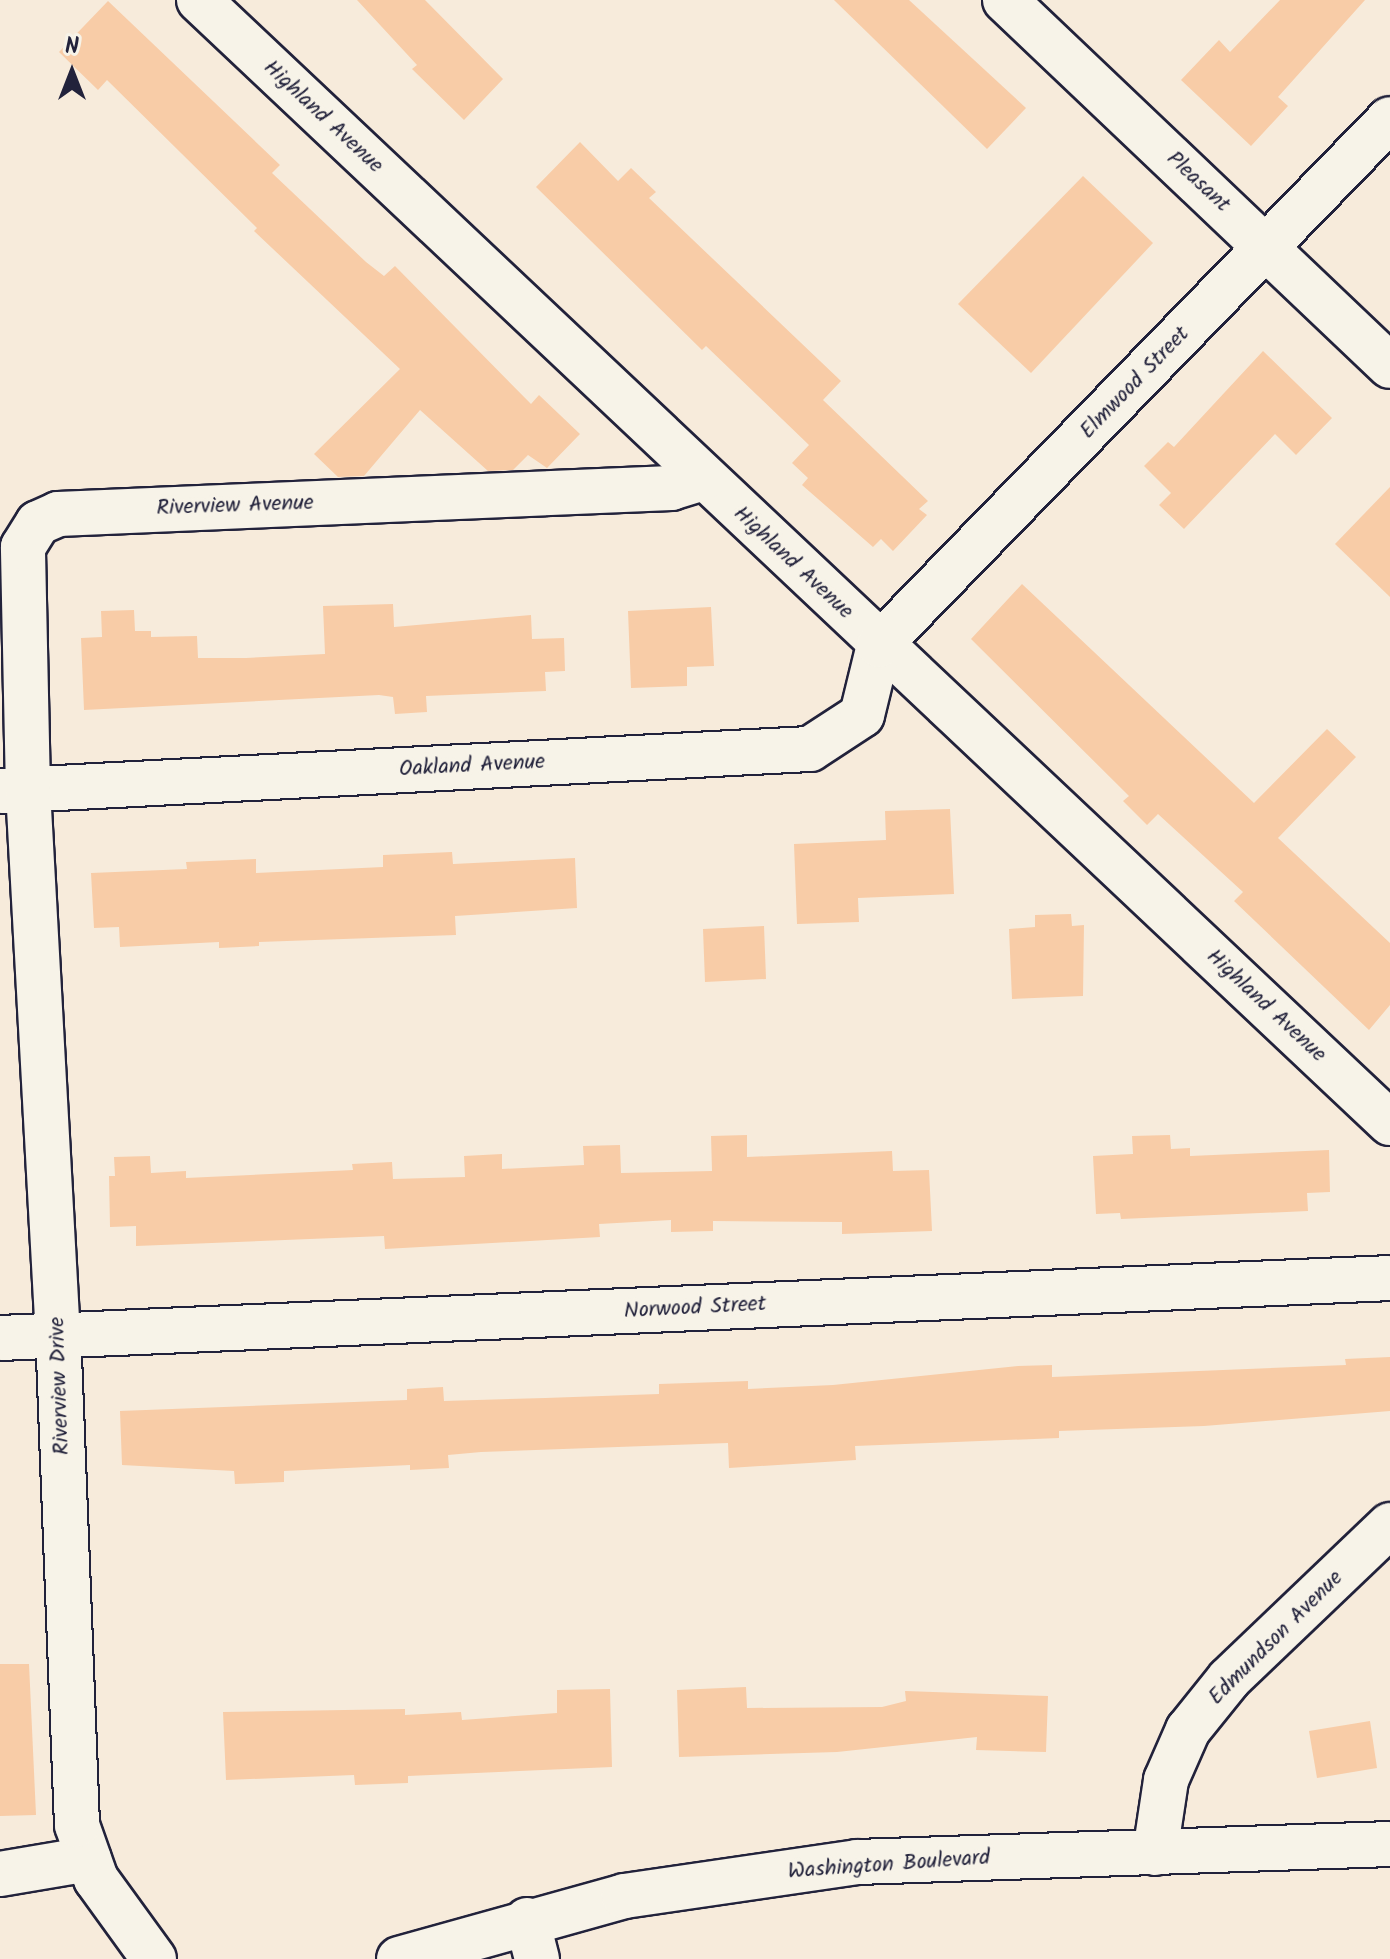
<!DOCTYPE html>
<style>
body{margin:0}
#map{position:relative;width:1390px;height:1959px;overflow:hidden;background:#f7ebdb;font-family:Kalam,sans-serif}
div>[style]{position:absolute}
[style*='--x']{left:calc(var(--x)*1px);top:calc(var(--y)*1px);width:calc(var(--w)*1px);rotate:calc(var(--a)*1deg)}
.building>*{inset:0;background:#f8cca7}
.roads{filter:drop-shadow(2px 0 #22223b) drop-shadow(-2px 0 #22223b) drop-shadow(0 2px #22223b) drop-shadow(0 -2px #22223b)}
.minor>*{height:44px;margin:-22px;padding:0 22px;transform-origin:22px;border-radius:22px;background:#f7f3e8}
span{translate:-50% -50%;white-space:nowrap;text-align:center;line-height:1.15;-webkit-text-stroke:7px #f7f3e8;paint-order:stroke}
.street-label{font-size:22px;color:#22223b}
.north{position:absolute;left:32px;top:32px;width:80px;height:80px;-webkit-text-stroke:6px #f7f3e8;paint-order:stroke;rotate:0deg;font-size:22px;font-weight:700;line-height:32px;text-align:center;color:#22223b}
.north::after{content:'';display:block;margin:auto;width:28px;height:36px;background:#22223b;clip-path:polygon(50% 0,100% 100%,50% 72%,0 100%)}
</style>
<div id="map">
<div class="building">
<i style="clip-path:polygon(357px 0,425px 0,503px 79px,464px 120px,412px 69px,417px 65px)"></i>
<i style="clip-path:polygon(834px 0,909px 0,1026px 108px,987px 149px)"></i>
<i style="clip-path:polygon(1280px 0,1365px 0,1278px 97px,1288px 106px,1251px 146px,1181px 80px,1219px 40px,1230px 52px)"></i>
<i style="clip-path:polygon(108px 1px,280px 165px,272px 173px,366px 262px,384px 276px,395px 266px,531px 404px,539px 395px,580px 434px,547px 468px,528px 455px,513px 470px,488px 471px,420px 410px,364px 476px,338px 477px,314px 454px,400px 369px,254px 231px,257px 228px,107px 80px,98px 90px,59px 52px)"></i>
<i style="clip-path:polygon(580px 142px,618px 181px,631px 168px,656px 192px,649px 198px,841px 381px,823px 400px,928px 501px,919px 509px,927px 515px,893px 551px,881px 539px,873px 547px,802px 485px,808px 478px,792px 463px,809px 445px,706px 346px,702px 350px,536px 187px)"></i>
<i style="clip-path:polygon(1083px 176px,1153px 243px,1031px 373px,958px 304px)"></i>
<i style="clip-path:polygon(1263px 351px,1332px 418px,1296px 455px,1275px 434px,1184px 529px,1159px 505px,1171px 493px,1144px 466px,1168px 442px,1174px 447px)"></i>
<i style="clip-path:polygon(1390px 487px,1390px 597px,1335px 544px)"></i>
<i style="clip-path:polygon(1022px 584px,1254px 803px,1327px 729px,1356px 757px,1278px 838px,1390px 943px,1390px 1005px,1369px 1030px,1234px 901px,1243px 892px,1158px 814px,1147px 825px,1123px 801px,1129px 796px,971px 639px)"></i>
<i style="clip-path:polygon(393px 604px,394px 627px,531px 615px,532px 639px,564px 638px,565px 671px,545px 672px,546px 691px,426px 696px,427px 712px,395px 714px,393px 697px,379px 695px,84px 710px,81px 638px,102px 637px,101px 611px,134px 610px,135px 631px,151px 631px,151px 637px,197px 636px,198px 658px,246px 658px,325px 654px,323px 606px)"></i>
<i style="clip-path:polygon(711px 607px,714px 666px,687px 667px,687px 686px,631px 688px,628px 611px)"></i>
<i style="clip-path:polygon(950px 809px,954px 894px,858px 898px,859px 922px,797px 924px,794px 844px,886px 840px,885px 811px)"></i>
<i style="clip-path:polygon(452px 852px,453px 864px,575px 858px,577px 908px,455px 916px,456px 935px,259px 942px,259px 946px,219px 948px,219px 942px,120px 947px,119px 927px,94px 928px,91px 873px,187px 869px,186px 862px,256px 859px,256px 873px,383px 867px,383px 855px)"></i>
<i style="clip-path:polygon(1071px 914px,1072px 926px,1084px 925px,1083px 996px,1012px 999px,1009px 929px,1035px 927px,1035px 915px)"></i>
<i style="clip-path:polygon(764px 926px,766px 979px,705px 982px,703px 929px)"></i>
<i style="clip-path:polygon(747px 1135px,747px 1157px,892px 1151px,893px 1171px,929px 1170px,932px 1231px,842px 1234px,842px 1222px,713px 1221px,713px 1231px,671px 1232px,671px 1220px,599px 1224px,600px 1237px,385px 1249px,384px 1236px,136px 1246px,136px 1226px,110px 1227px,109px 1176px,115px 1176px,114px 1157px,150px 1156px,151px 1173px,186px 1171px,186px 1178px,353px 1170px,352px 1164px,392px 1162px,393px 1179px,465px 1177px,464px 1156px,502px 1154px,502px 1169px,584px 1165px,583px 1146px,620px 1145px,621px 1173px,712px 1171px,711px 1136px)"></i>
<i style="clip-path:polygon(1170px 1135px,1171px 1149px,1190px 1148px,1190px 1156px,1329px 1150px,1330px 1192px,1307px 1193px,1308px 1211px,1121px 1219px,1120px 1213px,1096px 1214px,1093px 1156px,1133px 1154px,1132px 1136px)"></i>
<i style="clip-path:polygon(1390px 1357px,1390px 1411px,1204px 1426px,1059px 1431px,1059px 1438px,855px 1446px,856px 1460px,729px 1468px,728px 1443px,481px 1452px,448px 1455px,449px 1468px,410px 1470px,410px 1465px,284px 1471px,284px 1482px,235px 1484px,234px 1471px,122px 1465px,120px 1411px,407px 1400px,407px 1389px,443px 1387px,444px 1401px,545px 1398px,659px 1394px,659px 1384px,748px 1381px,748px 1389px,833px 1385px,1018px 1366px,1052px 1365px,1052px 1377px,1346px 1365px,1345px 1359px)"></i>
<i style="clip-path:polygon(0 1664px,29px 1664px,36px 1815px,0 1816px)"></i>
<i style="clip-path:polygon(746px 1687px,747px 1708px,882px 1707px,906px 1701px,905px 1691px,1048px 1696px,1046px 1752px,976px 1750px,977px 1737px,837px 1752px,679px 1757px,677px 1690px)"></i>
<i style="clip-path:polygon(610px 1689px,612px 1767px,408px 1776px,408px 1783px,355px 1785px,354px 1775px,226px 1780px,223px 1712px,405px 1709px,405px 1715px,461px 1712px,462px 1720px,557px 1713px,557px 1690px)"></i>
<i style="clip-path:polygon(1370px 1721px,1377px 1768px,1317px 1778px,1309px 1731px)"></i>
</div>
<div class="roads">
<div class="minor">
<i style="--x:199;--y:0;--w:1637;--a:43.32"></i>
<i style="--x:1005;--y:0;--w:531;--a:43.55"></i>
<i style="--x:0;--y:791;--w:811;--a:-2.97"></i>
<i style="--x:810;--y:749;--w:62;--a:-33.2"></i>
<i style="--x:862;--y:715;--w:72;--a:-76.3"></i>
<i style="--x:879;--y:645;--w:733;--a:-45.83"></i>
<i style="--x:0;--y:1338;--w:1391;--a:-2.47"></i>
<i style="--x:1155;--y:1853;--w:74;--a:-81.4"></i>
<i style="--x:1166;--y:1780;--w:55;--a:-66.3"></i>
<i style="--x:1188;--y:1730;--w:65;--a:-51.2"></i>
<i style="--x:1229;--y:1679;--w:223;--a:-43.7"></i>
<i style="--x:0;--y:1874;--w:90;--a:-9.6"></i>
<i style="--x:527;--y:1920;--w:40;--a:75.6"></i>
<i style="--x:154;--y:1959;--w:99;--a:-125.9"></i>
<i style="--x:96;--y:1879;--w:57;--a:-109.4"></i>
<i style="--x:77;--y:1825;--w:488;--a:-92.2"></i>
<i style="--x:58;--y:1337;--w:548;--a:-93.14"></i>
<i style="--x:28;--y:790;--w:243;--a:-91.2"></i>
<i style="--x:23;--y:547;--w:28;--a:-58"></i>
<i style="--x:38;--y:523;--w:22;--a:-24"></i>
<i style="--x:58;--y:514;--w:614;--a:-2.43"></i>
<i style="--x:671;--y:488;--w:34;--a:-17"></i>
<i style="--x:399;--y:1959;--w:234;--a:-15.6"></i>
<i style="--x:624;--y:1896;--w:235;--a:-8.3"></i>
<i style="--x:857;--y:1862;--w:533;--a:-1.93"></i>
</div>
</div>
<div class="street-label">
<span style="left:323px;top:117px;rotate:43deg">Highland Avenue</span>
<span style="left:1198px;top:182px;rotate:43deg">Pleasant</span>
<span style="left:1135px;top:383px;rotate:-46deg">Elmwood Street</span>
<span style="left:235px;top:506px;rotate:-2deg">Riverview Avenue</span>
<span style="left:793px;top:563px;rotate:43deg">Highland Avenue</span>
<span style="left:472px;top:766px;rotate:-3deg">Oakland Avenue</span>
<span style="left:1266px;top:1006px;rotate:43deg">Highland Avenue</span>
<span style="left:695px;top:1308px;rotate:-3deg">Norwood Street</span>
<span style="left:60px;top:1386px;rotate:-92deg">Riverview Drive</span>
<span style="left:1276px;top:1638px;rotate:-45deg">Edmundson Avenue</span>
<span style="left:889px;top:1865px;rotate:-4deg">Washington Boulevard</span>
</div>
<div class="north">N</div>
</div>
